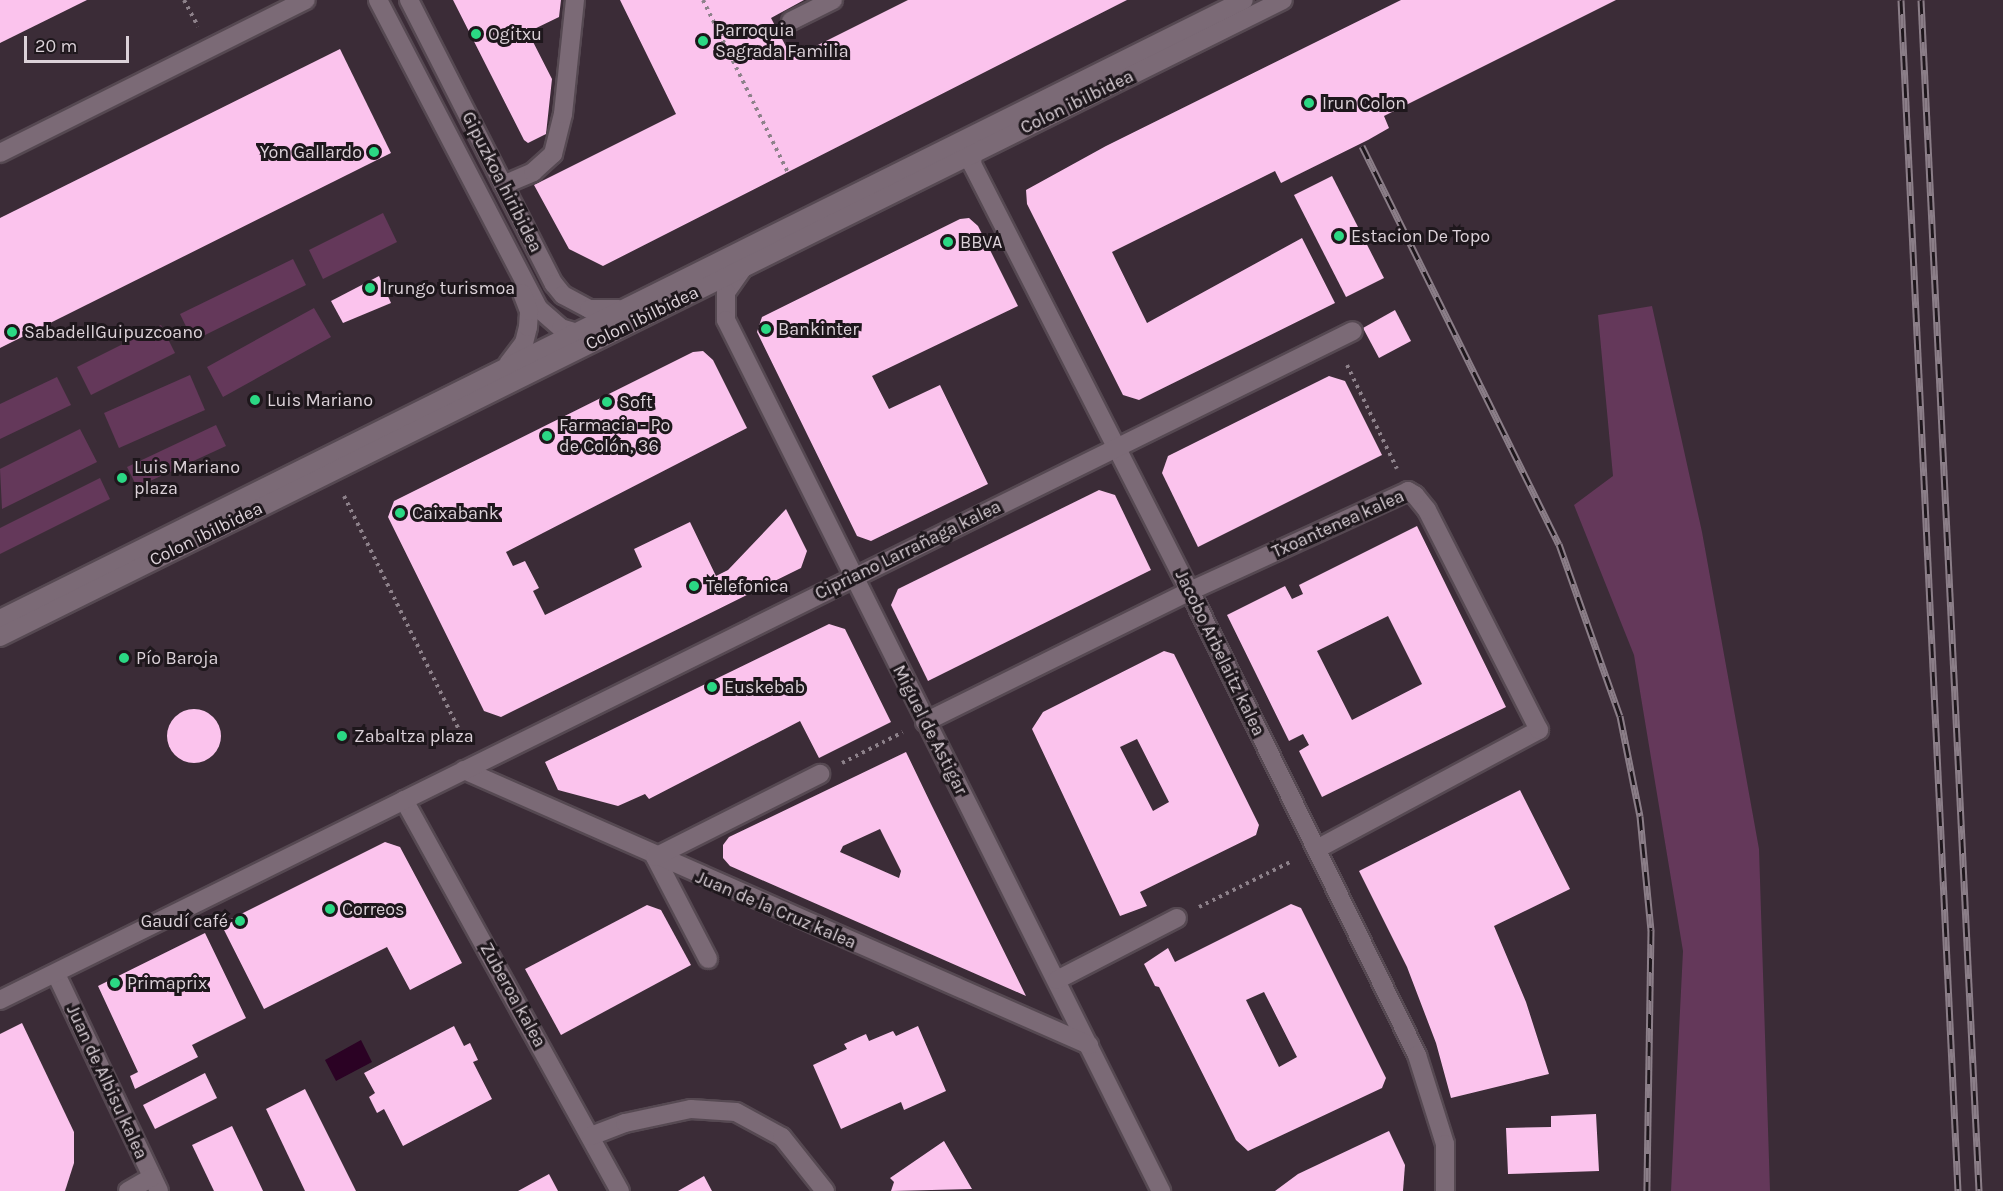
<!DOCTYPE html>
<meta charset="utf-8">
<style>
body{margin:0}
#map{position:relative;width:2003px;height:1191px;overflow:hidden;background:#3b2c37;font-family:Karla,sans-serif}
div>[style]{position:absolute}
[style*='--x']{left:calc(var(--x)*1px);top:calc(var(--y)*1px);width:calc(var(--w)*1px);rotate:calc(var(--a)*1deg)}
.green>*{inset:0;background:#64385a}
.water>*{inset:0;background:#2b0224}
.building>*{inset:0;background:#fbc3ed}
.round{border-radius:50%}
.path>*{height:4px;margin-top:-2px;transform-origin:0;background:repeating-linear-gradient(90deg,#8d818a 0 3px,transparent 0 7.5px)}
.roads{filter:drop-shadow(2px 0 #564952) drop-shadow(-2px 0 #564952) drop-shadow(0 2px #564952) drop-shadow(0 -2px #564952)}
.lane>*{height:18px;margin:-9px;padding:0 9px;transform-origin:9px;border-radius:9px;background:#7b6a76}
.street>*{height:18px;margin:-9px;padding:0 9px;transform-origin:9px;border-radius:9px;background:#7b6a76}
.secondary>*{height:18px;margin:-9px;padding:0 9px;transform-origin:9px;border-radius:9px;background:#7b6a76}
.rail>*{height:7px;margin-top:-3.5px;transform-origin:0;background:repeating-linear-gradient(90deg,#1e171c 0 14px,#8b7e88 0 28px);box-sizing:border-box;border-block:2px solid #8b7e88}
.dots>*{width:16px;height:16px;translate:-50% -50%;box-sizing:border-box;border:3px solid #1e171c;border-radius:50%}
span{translate:-50% -50%;white-space:nowrap;text-align:center;line-height:1.15;-webkit-text-stroke:6px #1e171c;paint-order:stroke}
.poi-label{font-size:18px;color:#dcd2d9}
.left{translate:0 -50%;text-align:left}
.right{translate:-100% -50%;text-align:right}
.street-label{font-size:18px;color:#dcd2d9}
.scale{position:absolute;left:24px;top:36px;width:105px;height:27px;box-sizing:border-box;border:3px solid #dcd2d9;border-top:0;padding-left:8px;font-size:18px;line-height:21px;white-space:nowrap;color:#dcd2d9;-webkit-text-stroke:4px #1e171c;paint-order:stroke}
</style>
<div id="map">
<div class="green">
<i style="clip-path:polygon(383px 213px,397px 242px,323px 279px,309px 250px)"></i>
<i style="clip-path:polygon(293px 259px,306px 285px,193px 341px,180px 314px)"></i>
<i style="clip-path:polygon(1652px 306px,1702px 532px,1759px 849px,1770px 1191px,1671px 1191px,1683px 951px,1634px 655px,1574px 505px,1613px 476px,1598px 315px)"></i>
<i style="clip-path:polygon(314px 308px,331px 337px,223px 397px,207px 367px)"></i>
<i style="clip-path:polygon(161px 325px,175px 353px,91px 395px,77px 367px)"></i>
<i style="clip-path:polygon(190px 375px,205px 410px,119px 448px,104px 413px)"></i>
<i style="clip-path:polygon(57px 377px,71px 405px,0 439px,0 404px)"></i>
<i style="clip-path:polygon(216px 425px,226px 446px,137px 487px,127px 467px)"></i>
<i style="clip-path:polygon(80px 429px,97px 462px,2px 509px,0 469px)"></i>
<i style="clip-path:polygon(100px 478px,110px 499px,0 554px,0 528px)"></i>
</div>
<div class="water">
<i style="clip-path:polygon(361px 1040px,372px 1062px,336px 1081px,325px 1060px)"></i>
</div>
<div class="building">
<i style="clip-path:polygon(0 0,87px 0,0 43px)"></i>
<i style="clip-path:polygon(453px 0,561px 0,559px 17px,528px 32px,552px 79px,546px 134px,528px 143px,524px 140px)"></i>
<i style="clip-path:polygon(620px 0,804px 0,771px 18px,792px 58px,908px 0,1127px 0,603px 266px,569px 249px,534px 185px,676px 114px)"></i>
<i style="clip-path:polygon(1401px 0,1616px 0,1384px 116px,1389px 128px,1368px 140px,1281px 183px,1275px 171px,1112px 252px,1147px 323px,1302px 238px,1335px 303px,1139px 400px,1123px 395px,1027px 204px,1026px 190px,1106px 146px)"></i>
<i style="clip-path:polygon(340px 49px,391px 153px,0 348px,0 218px)"></i>
<i style="clip-path:polygon(1332px 176px,1384px 278px,1346px 297px,1294px 195px)"></i>
<i style="clip-path:polygon(969px 218px,978px 226px,1018px 306px,872px 376px,889px 409px,940px 385px,988px 484px,871px 541px,857px 536px,757px 332px,762px 317px,960px 219px)"></i>
<i style="clip-path:polygon(379px 276px,391px 303px,343px 323px,331px 301px)"></i>
<i style="clip-path:polygon(1395px 310px,1411px 341px,1379px 358px,1363px 328px)"></i>
<i style="clip-path:polygon(703px 351px,713px 360px,747px 428px,506px 552px,513px 566px,525px 561px,539px 588px,533px 591px,545px 615px,642px 567px,634px 549px,690px 522px,716px 576px,728px 570px,786px 509px,807px 551px,801px 568px,501px 717px,484px 711px,388px 517px,394px 501px,693px 352px)"></i>
<i style="clip-path:polygon(1329px 376px,1345px 381px,1382px 455px,1198px 547px,1162px 473px,1168px 456px)"></i>
<i style="clip-path:polygon(1099px 490px,1115px 495px,1151px 570px,928px 681px,891px 605px,898px 589px)"></i>
<i style="clip-path:polygon(evenodd,1417px 526px,1506px 707px,1322px 797px,1299px 751px,1309px 745px,1303px 734px,1289px 741px,1227px 615px,1285px 586px,1292px 599px,1303px 594px,1299px 585px,1417px 526px,1388px 616px,1422px 684px,1352px 720px,1317px 651px,1388px 616px)"></i>
<i style="clip-path:polygon(829px 624px,845px 629px,891px 722px,819px 758px,800px 721px,649px 799px,645px 794px,618px 806px,558px 790px,545px 762px)"></i>
<i style="clip-path:polygon(evenodd,1164px 651px,1174px 654px,1259px 825px,1256px 835px,1140px 892px,1147px 906px,1120px 916px,1032px 729px,1043px 712px,1164px 651px,1137px 739px,1169px 802px,1153px 811px,1120px 747px,1137px 739px)"></i>
<i class="round" style="left:167px;top:709px;width:54px;height:54px"></i>
<i style="clip-path:polygon(evenodd,906px 752px,931px 804px,1026px 996px,730px 866px,723px 858px,723px 845px,729px 837px,906px 752px,880px 829px,901px 871px,899px 878px,840px 852px,843px 846px,880px 829px)"></i>
<i style="clip-path:polygon(1520px 790px,1570px 889px,1494px 926px,1526px 1002px,1549px 1074px,1451px 1098px,1436px 1043px,1407px 967px,1359px 871px)"></i>
<i style="clip-path:polygon(385px 842px,400px 847px,462px 963px,410px 990px,387px 947px,264px 1009px,221px 924px)"></i>
<i style="clip-path:polygon(evenodd,1291px 904px,1301px 908px,1386px 1078px,1382px 1088px,1248px 1151px,1236px 1140px,1159px 987px,1155px 986px,1144px 964px,1168px 948px,1175px 962px,1291px 904px,1264px 992px,1297px 1057px,1279px 1067px,1246px 1000px,1264px 992px)"></i>
<i style="clip-path:polygon(647px 905px,661px 910px,691px 965px,561px 1035px,525px 969px)"></i>
<i style="clip-path:polygon(205px 933px,246px 1018px,192px 1045px,198px 1057px,135px 1089px,130px 1076px,138px 1072px,98px 986px)"></i>
<i style="clip-path:polygon(22px 1023px,74px 1132px,74px 1163px,65px 1191px,0 1191px,0 1034px)"></i>
<i style="clip-path:polygon(454px 1026px,464px 1046px,470px 1043px,478px 1060px,473px 1062px,492px 1099px,403px 1146px,384px 1109px,377px 1113px,369px 1097px,375px 1093px,364px 1073px)"></i>
<i style="clip-path:polygon(918px 1026px,946px 1091px,904px 1110px,901px 1102px,841px 1129px,813px 1065px,847px 1049px,844px 1044px,866px 1034px,869px 1041px,893px 1031px,896px 1036px)"></i>
<i style="clip-path:polygon(205px 1073px,217px 1098px,155px 1129px,143px 1105px)"></i>
<i style="clip-path:polygon(305px 1089px,356px 1191px,305px 1191px,266px 1109px)"></i>
<i style="clip-path:polygon(1596px 1114px,1599px 1171px,1508px 1174px,1506px 1128px,1551px 1127px,1551px 1116px)"></i>
<i style="clip-path:polygon(232px 1126px,256px 1176px,263px 1191px,214px 1191px,192px 1145px)"></i>
<i style="clip-path:polygon(1389px 1131px,1405px 1165px,1403px 1191px,1275px 1191px,1298px 1174px)"></i>
<i style="clip-path:polygon(944px 1141px,972px 1189px,891px 1191px,894px 1182px,890px 1178px)"></i>
<i style="clip-path:polygon(549px 1174px,558px 1191px,518px 1191px)"></i>
<i style="clip-path:polygon(704px 1176px,712px 1191px,678px 1191px)"></i>
</div>
<div class="path">
<i style="--x:184;--y:0;--w:30;--a:62"></i>
<i style="--x:703;--y:0;--w:193;--a:63.8"></i>
<i style="--x:43;--y:327;--w:8;--a:67"></i>
<i style="--x:1347;--y:365;--w:115;--a:64.3"></i>
<i style="--x:344;--y:496;--w:274;--a:63.8"></i>
<i style="--x:842;--y:763;--w:68;--a:-26.9"></i>
<i style="--x:1199;--y:907;--w:104;--a:-26.3"></i>
</div>
<div class="roads">
<div class="lane">
<i style="--x:503;--y:185;--w:33;--a:-23"></i>
<i style="--x:533;--y:172;--w:27;--a:-42"></i>
<i style="--x:553;--y:154;--w:41;--a:-76"></i>
<i style="--x:563;--y:114;--w:115;--a:-84"></i>
<i style="--x:1317;--y:849;--w:252;--a:-28.2"></i>
<i style="--x:1539;--y:730;--w:247;--a:-117"></i>
<i style="--x:1427;--y:510;--w:19;--a:-129"></i>
<i style="--x:655;--y:857;--w:115;--a:62.5"></i>
</div>
<div class="street">
<i style="--x:791;--y:21;--w:47;--a:-26.6"></i>
<i style="--x:974;--y:142;--w:22;--a:95"></i>
<i style="--x:972;--y:164;--w:479;--a:63"></i>
<i style="--x:1190;--y:591;--w:517;--a:63.93"></i>
<i style="--x:1417;--y:1055;--w:93;--a:72.5"></i>
<i style="--x:1445;--y:1144;--w:47;--a:90"></i>
<i style="--x:0;--y:153;--w:342;--a:-26.6"></i>
<i style="--x:743;--y:268;--w:29;--a:125"></i>
<i style="--x:726;--y:292;--w:28;--a:90"></i>
<i style="--x:726;--y:320;--w:974;--a:63.46"></i>
<i style="--x:925;--y:722;--w:296;--a:-26.3"></i>
<i style="--x:1190;--y:591;--w:240;--a:-24.6"></i>
<i style="--x:1408;--y:491;--w:8;--a:30"></i>
<i style="--x:464;--y:770;--w:683;--a:23.75"></i>
<i style="--x:404;--y:800;--w:447;--a:61.1"></i>
<i style="--x:655;--y:857;--w:185;--a:-26.7"></i>
<i style="--x:56;--y:974;--w:240;--a:64.6"></i>
<i style="--x:1057;--y:980;--w:135;--a:-27.3"></i>
<i style="--x:0;--y:1000;--w:1509;--a:-26.31"></i>
<i style="--x:591;--y:1136;--w:36;--a:-21"></i>
<i style="--x:625;--y:1123;--w:67;--a:-12"></i>
<i style="--x:691;--y:1109;--w:45;--a:3.8"></i>
<i style="--x:736;--y:1112;--w:52;--a:28.5"></i>
<i style="--x:782;--y:1137;--w:69;--a:51.5"></i>
<i style="--x:128;--y:1191;--w:28;--a:-30"></i>
</div>
<div class="secondary">
<i style="--x:378;--y:0;--w:347;--a:62.5"></i>
<i style="--x:538;--y:308;--w:30;--a:41"></i>
<i style="--x:561;--y:328;--w:21;--a:17"></i>
<i style="--x:409;--y:0;--w:319;--a:63"></i>
<i style="--x:554;--y:284;--w:14;--a:51"></i>
<i style="--x:563;--y:295;--w:30;--a:28"></i>
<i style="--x:589;--y:309;--w:30;--a:0"></i>
<i style="--x:508;--y:364;--w:26;--a:-53"></i>
<i style="--x:524;--y:343;--w:16;--a:-76"></i>
<i style="--x:528;--y:327;--w:16;--a:-86"></i>
<i style="--x:529;--y:311;--w:19;--a:-111"></i>
<i style="--x:0;--y:619;--w:1389;--a:-26.45"></i>
<i style="--x:0;--y:637;--w:1432;--a:-26.4"></i>
</div>
</div>
<div class="rail">
<i style="--x:1901;--y:0;--w:1192;--a:87.26"></i>
<i style="--x:1921;--y:0;--w:1192;--a:87.21"></i>
<i style="--x:1362;--y:146;--w:444;--a:63.7"></i>
<i style="--x:1559;--y:544;--w:182;--a:70.5"></i>
<i style="--x:1620;--y:716;--w:102;--a:78.7"></i>
<i style="--x:1640;--y:816;--w:115;--a:84.5"></i>
<i style="--x:1651;--y:930;--w:261;--a:90.9"></i>
</div>
<div class="dots">
<i style="left:476px;top:34px;background:#2bd884"></i>
<i style="left:703px;top:41px;background:#2bd884"></i>
<i style="left:1309px;top:103px;background:#2bd884"></i>
<i style="left:374px;top:152px;background:#2bd884"></i>
<i style="left:1339px;top:236px;background:#2bd884"></i>
<i style="left:948px;top:242px;background:#2bd884"></i>
<i style="left:370px;top:288px;background:#2bd884"></i>
<i style="left:766px;top:329px;background:#2bd884"></i>
<i style="left:12px;top:332px;background:#2bd884"></i>
<i style="left:255px;top:400px;background:#2bd884"></i>
<i style="left:607px;top:402px;background:#2bd884"></i>
<i style="left:547px;top:436px;background:#2bd884"></i>
<i style="left:122px;top:478px;background:#2bd884"></i>
<i style="left:400px;top:513px;background:#2bd884"></i>
<i style="left:694px;top:586px;background:#2bd884"></i>
<i style="left:124px;top:658px;background:#2bd884"></i>
<i style="left:712px;top:687px;background:#2bd884"></i>
<i style="left:342px;top:736px;background:#2bd884"></i>
<i style="left:330px;top:909px;background:#2bd884"></i>
<i style="left:240px;top:921px;background:#2bd884"></i>
<i style="left:115px;top:983px;background:#2bd884"></i>
</div>
<div class="poi-label">
<span class="left" style="left:715px;top:41px">Parroquia<br>Sagrada Familia</span>
<span class="left" style="left:488px;top:34px">Ogitxu</span>
<span class="left" style="left:1322px;top:103px">Irun Colon</span>
<span class="right" style="left:362px;top:152px">Yon Gallardo</span>
<span class="left" style="left:1351px;top:236px">Estacion De Topo</span>
<span class="left" style="left:960px;top:242px">BBVA</span>
<span class="left" style="left:382px;top:288px">Irungo turismoa</span>
<span class="left" style="left:778px;top:329px">Bankinter</span>
<span class="left" style="left:24px;top:332px">SabadellGuipuzcoano</span>
<span class="left" style="left:267px;top:400px">Luis Mariano</span>
<span class="left" style="left:619px;top:402px">Soft</span>
<span class="left" style="left:559px;top:436px">Farmacia - Pº<br>de Colón, 36</span>
<span class="left" style="left:134px;top:478px">Luis Mariano<br>plaza</span>
<span class="left" style="left:412px;top:513px">Caixabank</span>
<span class="left" style="left:706px;top:586px">Telefonica</span>
<span class="left" style="left:136px;top:658px">Pío Baroja</span>
<span class="left" style="left:724px;top:687px">Euskebab</span>
<span class="left" style="left:354px;top:736px">Zabaltza plaza</span>
<span class="left" style="left:342px;top:909px">Correos</span>
<span class="right" style="left:228px;top:921px">Gaudí café</span>
<span class="left" style="left:127px;top:983px">Primaprix</span>
</div>
<div class="street-label">
<span style="left:1077px;top:102px;rotate:-26deg">Colon ibilbidea</span>
<span style="left:502px;top:182px;rotate:63deg">Gipuzkoa hiribidea</span>
<span style="left:642px;top:318px;rotate:-26deg">Colon ibilbidea</span>
<span style="left:1338px;top:524px;rotate:-24deg">Txoantenea kalea</span>
<span style="left:206px;top:534px;rotate:-26deg">Colon ibilbidea</span>
<span style="left:908px;top:550px;rotate:-26deg">Cipriano Larrañaga kalea</span>
<span style="left:1220px;top:653px;rotate:64deg">Jacobo Arbelaitz kalea</span>
<span style="left:930px;top:730px;rotate:63deg">Miguel de Astigar</span>
<span style="left:776px;top:910px;rotate:23deg">Juan de la Cruz kalea</span>
<span style="left:513px;top:995px;rotate:61deg">Zuberoa kalea</span>
<span style="left:107px;top:1082px;rotate:65deg">Juan de Albisu kalea</span>
</div>
<div class="scale">20 m</div>
</div>
